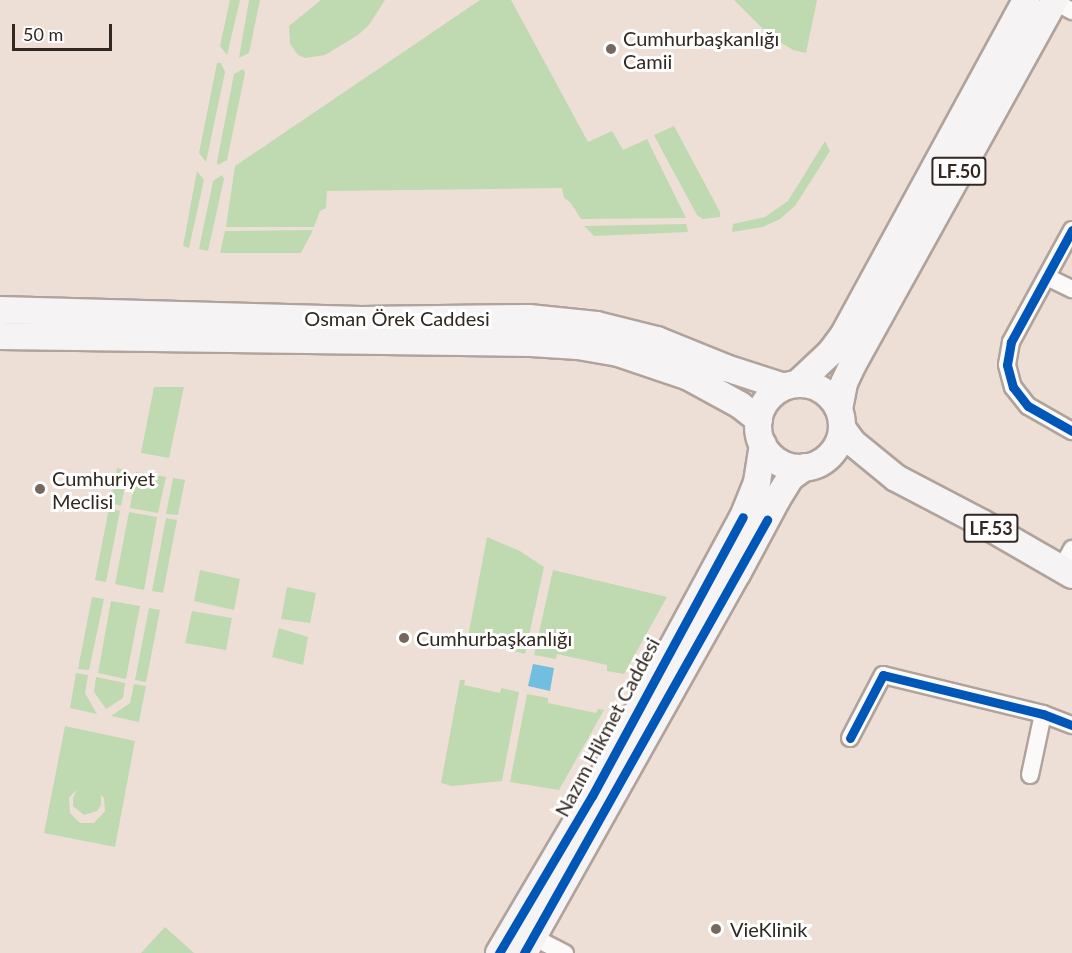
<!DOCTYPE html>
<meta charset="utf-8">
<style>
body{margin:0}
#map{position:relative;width:1072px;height:953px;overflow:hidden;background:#eedfd6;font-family:Lato,sans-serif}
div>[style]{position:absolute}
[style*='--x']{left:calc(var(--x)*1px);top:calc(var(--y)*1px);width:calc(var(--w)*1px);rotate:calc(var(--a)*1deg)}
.green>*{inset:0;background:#bfd9b0}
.water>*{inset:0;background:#71bee0}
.roads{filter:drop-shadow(2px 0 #afa39c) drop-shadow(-2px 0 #afa39c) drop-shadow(0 2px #afa39c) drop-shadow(0 -2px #afa39c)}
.minor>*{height:16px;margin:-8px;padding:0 8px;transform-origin:8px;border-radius:8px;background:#fcfaf9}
.primary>*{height:26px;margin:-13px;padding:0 13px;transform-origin:13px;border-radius:13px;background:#f6f3f5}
.primary>.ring{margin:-13px;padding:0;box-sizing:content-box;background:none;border:26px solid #f6f3f5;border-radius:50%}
.cycleway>*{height:9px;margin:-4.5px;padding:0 4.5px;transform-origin:4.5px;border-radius:4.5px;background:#0057b8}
.dots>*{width:16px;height:16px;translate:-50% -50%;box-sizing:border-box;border:3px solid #fff;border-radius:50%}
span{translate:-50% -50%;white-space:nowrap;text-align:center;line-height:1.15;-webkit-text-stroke:6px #fff;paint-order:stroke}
.shield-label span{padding:2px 4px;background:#fff;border:2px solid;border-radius:4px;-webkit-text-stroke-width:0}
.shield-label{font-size:18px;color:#322821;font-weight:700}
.poi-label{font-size:20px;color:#322821}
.left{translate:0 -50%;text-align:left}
.street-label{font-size:20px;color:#322821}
.scale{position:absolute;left:12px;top:24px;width:100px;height:27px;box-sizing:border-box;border:3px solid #322821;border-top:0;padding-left:8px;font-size:18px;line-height:21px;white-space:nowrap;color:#322821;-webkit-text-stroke:4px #fff;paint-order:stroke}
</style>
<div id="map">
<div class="green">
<i style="clip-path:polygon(230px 0,240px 0,227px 55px,220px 46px)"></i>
<i style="clip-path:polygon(249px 0,260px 0,249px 53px,239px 58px)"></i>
<i style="clip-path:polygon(321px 0,385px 0,369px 25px,358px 35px,325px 55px,305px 58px,298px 55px,290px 44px,289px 26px)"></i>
<i style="clip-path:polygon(480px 0,511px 0,588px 142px,612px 131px,623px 150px,647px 139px,686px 218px,581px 219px,570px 202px,564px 198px,562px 188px,327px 191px,326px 208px,320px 211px,314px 227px,226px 227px,235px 166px)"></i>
<i style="clip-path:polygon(734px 0,817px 0,806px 53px,793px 50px,770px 36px)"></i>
<i style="clip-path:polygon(217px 63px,221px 63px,225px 72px,206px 162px,199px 153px)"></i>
<i style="clip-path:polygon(243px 69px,245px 73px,227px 160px,218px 165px,217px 162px,234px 74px)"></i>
<i style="clip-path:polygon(674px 126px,720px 212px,720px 217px,703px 219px,697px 215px,665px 156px,654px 135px)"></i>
<i style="clip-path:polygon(825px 141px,830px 151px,795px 206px,780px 219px,763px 227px,732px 232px,733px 224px,765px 217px,788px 201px)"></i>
<i style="clip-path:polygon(197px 171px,204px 180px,189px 248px,183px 246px)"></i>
<i style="clip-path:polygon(222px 175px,224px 179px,208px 251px,199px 249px,213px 181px)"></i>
<i style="clip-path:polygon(686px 224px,688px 232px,594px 236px,584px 226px)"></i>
<i style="clip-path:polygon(313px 230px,301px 253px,220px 253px,225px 231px)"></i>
<i style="clip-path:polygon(154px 387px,184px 387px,169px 458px,141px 453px)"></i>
<i style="clip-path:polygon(117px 468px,128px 471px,121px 506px,110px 503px)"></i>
<i style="clip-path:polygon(136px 472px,166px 477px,158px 513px,130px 508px)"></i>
<i style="clip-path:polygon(173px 478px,185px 480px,178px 515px,166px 514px)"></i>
<i style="clip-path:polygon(109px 508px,120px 511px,106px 582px,95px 580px)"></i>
<i style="clip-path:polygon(129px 512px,157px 517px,144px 590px,115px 584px)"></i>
<i style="clip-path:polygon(166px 518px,177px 520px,163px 593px,152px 591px)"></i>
<i style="clip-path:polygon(487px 537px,520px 551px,544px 567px,525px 654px,509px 650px,509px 645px,472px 637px,471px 642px,467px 642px)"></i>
<i style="clip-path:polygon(200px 570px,240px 579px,234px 610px,194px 601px)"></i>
<i style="clip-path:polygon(553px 570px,667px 597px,624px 674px,607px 671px,607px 665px,557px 654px,556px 659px,534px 655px)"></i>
<i style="clip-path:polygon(287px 587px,316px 593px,310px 623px,281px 619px)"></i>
<i style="clip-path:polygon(92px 597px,104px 599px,89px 670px,78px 669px)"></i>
<i style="clip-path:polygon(111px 601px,140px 606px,126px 679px,98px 673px)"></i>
<i style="clip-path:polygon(149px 608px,160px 610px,146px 682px,135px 680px)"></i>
<i style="clip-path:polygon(192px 611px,232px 618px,226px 650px,185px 643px)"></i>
<i style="clip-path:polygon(279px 628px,308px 637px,303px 665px,272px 657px)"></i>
<i style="clip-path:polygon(76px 673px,88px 675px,85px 693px,97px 714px,70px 708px)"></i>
<i style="clip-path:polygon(96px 677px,125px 683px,123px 698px,106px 709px,94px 692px)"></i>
<i style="clip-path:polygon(460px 680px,465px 680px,464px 685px,500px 693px,501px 688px,519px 692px,502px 781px,452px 786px,441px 783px)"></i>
<i style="clip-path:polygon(134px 684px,146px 686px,139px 722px,111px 716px,130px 703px)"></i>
<i style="clip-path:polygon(527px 694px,548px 698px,548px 703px,596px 713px,598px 709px,604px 710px,559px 790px,510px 782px)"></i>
<i style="clip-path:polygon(evenodd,65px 726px,135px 741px,115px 847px,44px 833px,65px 726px,77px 789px,73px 798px,73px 806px,84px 815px,97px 811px,101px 805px,101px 795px,104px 798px,105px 811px,94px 823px,80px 823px,70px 813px,69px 798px,77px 789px)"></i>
<i style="clip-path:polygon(165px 927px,194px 953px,141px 953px)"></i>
</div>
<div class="water">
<i style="clip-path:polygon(533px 664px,554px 668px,550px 691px,528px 686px)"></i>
</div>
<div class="roads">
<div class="minor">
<i style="--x:1052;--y:0;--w:23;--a:29"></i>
<i style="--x:1072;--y:230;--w:128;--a:118.6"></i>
<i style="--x:1011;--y:342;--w:23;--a:100"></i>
<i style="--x:1007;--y:365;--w:23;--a:75"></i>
<i style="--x:1013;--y:387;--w:24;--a:52"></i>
<i style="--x:1028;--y:406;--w:51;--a:29.6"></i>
<i style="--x:1047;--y:277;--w:28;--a:26"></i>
<i style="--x:1061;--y:569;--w:23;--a:-61"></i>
<i style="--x:850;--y:738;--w:71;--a:-62.4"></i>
<i style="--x:883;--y:675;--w:165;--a:13.7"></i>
<i style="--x:1043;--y:714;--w:31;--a:21"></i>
<i style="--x:1030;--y:775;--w:62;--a:-78"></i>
<i style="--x:533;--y:937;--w:36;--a:27"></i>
</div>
<div class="primary">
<i style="--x:0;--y:310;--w:361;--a:1.6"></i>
<i style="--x:361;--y:320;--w:168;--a:-0.7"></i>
<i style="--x:529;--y:318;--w:68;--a:5.9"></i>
<i style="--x:597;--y:325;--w:62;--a:14"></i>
<i style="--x:657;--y:340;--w:74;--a:22.1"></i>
<i style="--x:726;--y:368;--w:61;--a:18.1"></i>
<i style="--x:0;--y:336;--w:531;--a:0.76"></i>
<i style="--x:531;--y:343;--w:47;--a:3.7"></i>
<i style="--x:578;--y:346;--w:41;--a:9.9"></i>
<i style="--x:618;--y:353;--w:75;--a:18.7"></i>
<i style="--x:689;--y:377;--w:58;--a:28.8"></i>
<i style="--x:740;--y:405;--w:24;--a:38"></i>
<i style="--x:797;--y:384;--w:45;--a:-43.2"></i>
<i style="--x:830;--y:353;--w:21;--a:-53"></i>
<i style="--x:843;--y:336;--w:383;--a:-61.4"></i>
<i class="ring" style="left:758px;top:384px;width:58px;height:58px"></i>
<i style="--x:839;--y:409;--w:26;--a:-79"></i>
<i style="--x:844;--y:383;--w:21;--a:-65"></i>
<i style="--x:853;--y:364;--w:416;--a:-61"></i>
<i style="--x:842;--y:428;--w:17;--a:54"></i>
<i style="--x:852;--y:442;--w:57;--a:39.3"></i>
<i style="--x:896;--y:478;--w:97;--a:27.6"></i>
<i style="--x:982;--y:523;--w:104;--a:30"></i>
<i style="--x:499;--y:953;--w:182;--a:-59.4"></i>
<i style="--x:592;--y:796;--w:317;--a:-61.6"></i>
<i style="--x:743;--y:517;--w:38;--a:-68"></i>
<i style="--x:757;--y:482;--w:38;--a:-81"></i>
<i style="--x:524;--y:953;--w:435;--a:-60.7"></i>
<i style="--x:737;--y:574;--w:85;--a:-61.9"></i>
<i style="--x:777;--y:499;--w:26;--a:-58"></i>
<i style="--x:791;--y:477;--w:17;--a:-36"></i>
</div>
</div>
<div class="cycleway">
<i style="--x:1072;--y:230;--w:128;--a:118.6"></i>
<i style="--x:1011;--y:342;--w:23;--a:100"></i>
<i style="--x:1007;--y:365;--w:23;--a:75"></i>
<i style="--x:1013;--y:387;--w:24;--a:52"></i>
<i style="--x:1028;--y:406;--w:51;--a:29.6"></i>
<i style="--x:850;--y:738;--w:71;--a:-62.4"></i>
<i style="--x:883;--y:675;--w:165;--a:13.7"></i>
<i style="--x:1043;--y:714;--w:31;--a:21"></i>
<i style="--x:499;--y:953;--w:182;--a:-59.4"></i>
<i style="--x:592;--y:796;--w:317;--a:-61.6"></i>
<i style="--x:524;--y:953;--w:497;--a:-60.7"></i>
</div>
<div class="dots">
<i style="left:611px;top:49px;background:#746860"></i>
<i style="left:40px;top:489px;background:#746860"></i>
<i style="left:404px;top:638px;background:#746860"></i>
<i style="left:716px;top:929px;background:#746860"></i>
</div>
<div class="shield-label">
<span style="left:959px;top:171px">LF.50</span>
<span style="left:991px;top:528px">LF.53</span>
</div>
<div class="poi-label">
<span class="left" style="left:623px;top:50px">Cumhurbaşkanlığı<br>Camii</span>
<span class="left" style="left:52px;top:490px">Cumhuriyet<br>Meclisi</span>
<span class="left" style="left:416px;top:638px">Cumhurbaşkanlığı</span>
<span class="left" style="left:730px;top:929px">VieKlinik</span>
</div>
<div class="street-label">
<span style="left:397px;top:318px">Osman Örek Caddesi</span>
<span style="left:607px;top:727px;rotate:-62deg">Nazım Hikmet Caddesi</span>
</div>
<div class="scale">50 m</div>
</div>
